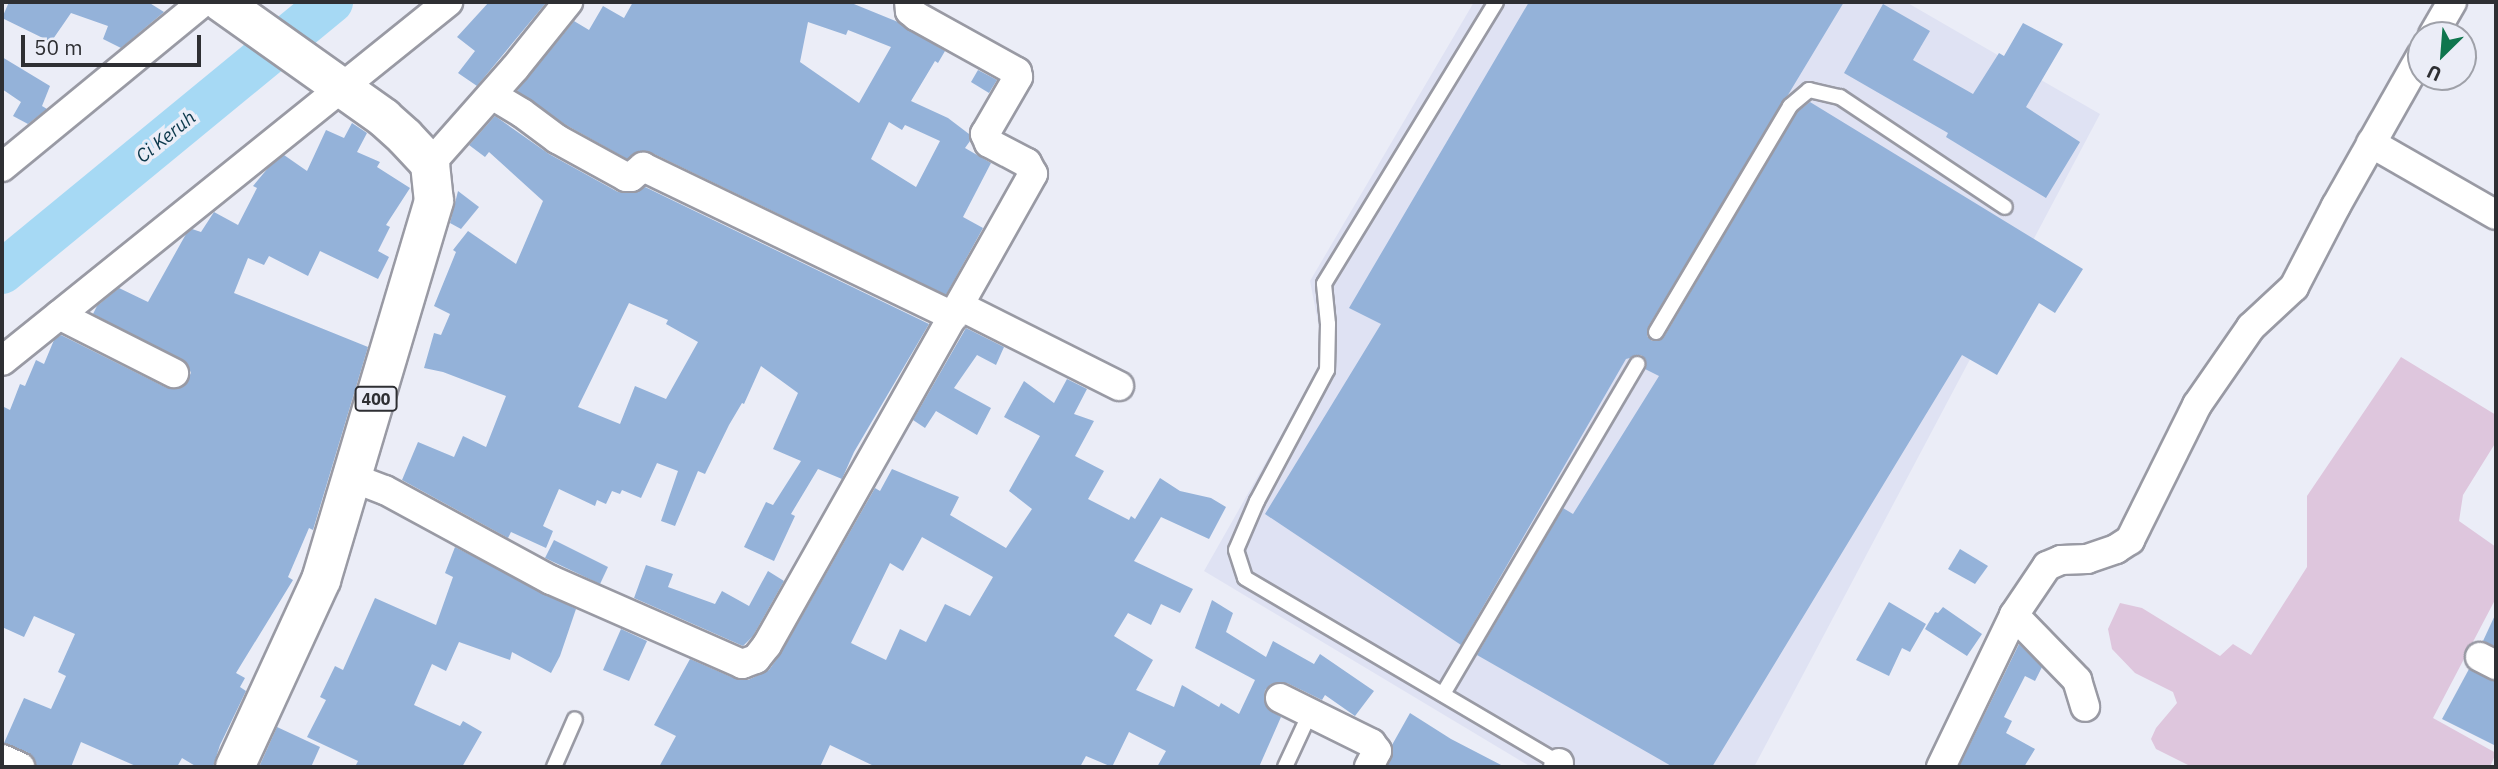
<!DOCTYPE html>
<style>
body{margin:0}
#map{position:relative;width:2498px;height:769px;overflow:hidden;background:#ebedf7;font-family:"IBM Plex Sans",sans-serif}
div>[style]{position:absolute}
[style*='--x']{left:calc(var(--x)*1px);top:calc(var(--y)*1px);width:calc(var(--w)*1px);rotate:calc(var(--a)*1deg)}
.built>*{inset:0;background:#dfe2f3}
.green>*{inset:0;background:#dec6dd}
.river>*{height:44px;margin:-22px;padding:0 22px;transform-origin:22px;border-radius:22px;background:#a6d9f4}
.building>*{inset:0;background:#94b2d9}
.roads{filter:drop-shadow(2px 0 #999aa4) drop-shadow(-2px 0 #999aa4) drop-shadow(0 2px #999aa4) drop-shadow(0 -2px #999aa4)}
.lane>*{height:14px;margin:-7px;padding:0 7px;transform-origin:7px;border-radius:7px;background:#fff}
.street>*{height:28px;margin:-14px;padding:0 14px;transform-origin:14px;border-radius:14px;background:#fff}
.primary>*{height:38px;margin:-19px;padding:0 19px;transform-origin:19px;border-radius:19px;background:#fff}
span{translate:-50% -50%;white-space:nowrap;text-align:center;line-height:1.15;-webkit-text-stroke:7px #ebedf7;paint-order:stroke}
.shield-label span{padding:2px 5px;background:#ebedf7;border:2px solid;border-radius:5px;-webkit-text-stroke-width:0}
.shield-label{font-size:16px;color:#2e2f33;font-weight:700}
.water-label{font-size:19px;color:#0c384b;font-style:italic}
.frame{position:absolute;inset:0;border:4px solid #2e2f33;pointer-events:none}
.north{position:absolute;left:2407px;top:21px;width:70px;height:70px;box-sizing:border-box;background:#ebedf7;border:2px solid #9fa1a9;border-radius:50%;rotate:205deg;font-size:19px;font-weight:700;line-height:28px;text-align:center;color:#2e2f33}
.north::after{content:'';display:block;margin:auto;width:24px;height:32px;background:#0f764e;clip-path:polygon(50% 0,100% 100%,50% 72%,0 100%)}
.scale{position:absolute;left:21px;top:35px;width:180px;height:32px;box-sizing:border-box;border:4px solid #2e2f33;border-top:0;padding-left:9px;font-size:21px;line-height:24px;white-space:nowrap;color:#2e2f33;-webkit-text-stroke:5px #ebedf7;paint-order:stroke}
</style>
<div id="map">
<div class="built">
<i style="clip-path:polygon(1474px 2px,1906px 2px,2100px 114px,1754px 767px,1531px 767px,1204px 571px,1325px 358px,1310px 281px)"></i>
</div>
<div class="green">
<i style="clip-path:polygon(2401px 357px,2496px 415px,2496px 442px,2463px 495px,2459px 521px,2496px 547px,2496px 598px,2433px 718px,2496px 753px,2490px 767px,2192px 767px,2156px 749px,2151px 739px,2156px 728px,2177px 703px,2173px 692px,2135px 673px,2112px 649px,2108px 629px,2120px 603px,2142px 608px,2220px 656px,2233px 644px,2251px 655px,2307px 567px,2307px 496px)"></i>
</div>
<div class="river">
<i style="--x:2;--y:272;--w:426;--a:-39.4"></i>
</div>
<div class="building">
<i style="clip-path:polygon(9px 2px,148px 2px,164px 12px,121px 48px,103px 39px,108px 26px,71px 13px,51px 42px,2px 18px)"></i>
<i style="clip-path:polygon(489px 2px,545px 4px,477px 86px,458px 73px,475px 51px,457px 37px)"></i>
<i style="clip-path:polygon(evenodd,633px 2px,849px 2px,898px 22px,945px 51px,938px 63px,935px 61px,911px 101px,948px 118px,969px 134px,970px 141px,965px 148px,991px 163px,963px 217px,983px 228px,946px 295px,650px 152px,640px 151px,627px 159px,566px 125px,517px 91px,574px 21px,589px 30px,603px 6px,624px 18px,633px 2px,808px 22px,846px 35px,848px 30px,891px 47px,859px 103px,800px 62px,808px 22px,633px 2px,889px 122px,902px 130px,905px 125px,940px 141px,916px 187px,871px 159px,889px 122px)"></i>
<i style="clip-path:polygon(1529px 2px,1844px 2px,1648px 327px,1647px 336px,1652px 341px,1664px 337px,1797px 112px,1810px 102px,2083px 269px,2055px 313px,2039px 303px,1997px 375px,1962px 355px,1712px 767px,1673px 767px,1477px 655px,1563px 508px,1573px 514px,1659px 376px,1645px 369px,1646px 360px,1641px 355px,1626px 359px,1461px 645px,1265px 514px,1381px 324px,1349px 308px)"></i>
<i style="clip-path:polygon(1883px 4px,1930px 31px,1913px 60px,1973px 94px,1999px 53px,2004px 56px,2023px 23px,2063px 44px,2026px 107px,2080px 142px,2046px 198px,1946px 137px,1948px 133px,1844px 73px)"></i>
<i style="clip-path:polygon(2px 57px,50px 86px,42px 106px,47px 109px,28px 124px,13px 116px,21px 102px,2px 89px)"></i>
<i style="clip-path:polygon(978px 70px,997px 80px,989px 93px,971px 82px)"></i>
<i style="clip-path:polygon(evenodd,495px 116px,549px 154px,618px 192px,632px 193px,645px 187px,929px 324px,854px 452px,842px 479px,818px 469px,791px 514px,795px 516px,774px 561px,744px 547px,766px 502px,773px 505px,801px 461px,773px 449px,798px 393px,761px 366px,744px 404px,742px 403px,729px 425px,705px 474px,698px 471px,675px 526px,661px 521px,678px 471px,657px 463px,641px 498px,622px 490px,620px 494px,612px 491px,606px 504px,597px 500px,595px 506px,559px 489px,543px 526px,553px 531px,546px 548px,511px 532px,508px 538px,402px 480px,418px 442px,454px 457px,463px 436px,486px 447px,506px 396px,443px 372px,424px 368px,434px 333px,441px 335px,450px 314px,434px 306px,456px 252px,453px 250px,468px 231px,516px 264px,543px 201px,489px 152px,485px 157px,469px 145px,495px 116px,629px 303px,668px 320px,666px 324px,698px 342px,666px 399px,635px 386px,620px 424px,578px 407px,629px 303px)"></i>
<i style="clip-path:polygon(352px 123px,367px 133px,357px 152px,380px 162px,377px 167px,410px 188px,386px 225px,390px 227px,378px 251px,389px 257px,378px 279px,320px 251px,308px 276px,269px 256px,264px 265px,248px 258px,234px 293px,368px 347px,313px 530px,309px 528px,288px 577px,293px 580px,236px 673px,245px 678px,240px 687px,246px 691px,220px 745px,213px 767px,197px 767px,182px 758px,177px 767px,138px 767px,81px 742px,71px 767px,36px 766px,27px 752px,4px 743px,24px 698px,51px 709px,66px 676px,58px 672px,75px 634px,34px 616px,24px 637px,2px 627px,2px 406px,10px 410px,20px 384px,25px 386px,36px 360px,44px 364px,54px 340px,61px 335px,167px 388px,184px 386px,191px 373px,187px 363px,93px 314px,97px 306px,119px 288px,148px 302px,186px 234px,192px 229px,201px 232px,214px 212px,238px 225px,257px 188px,253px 186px,268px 168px,284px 155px,307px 171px,326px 130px,344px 138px)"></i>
<i style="clip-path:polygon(458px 191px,479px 207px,461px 229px,450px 223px)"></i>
<i style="clip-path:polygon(966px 328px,1004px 347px,996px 365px,977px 355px,954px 388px,991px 408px,977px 435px,936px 411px,925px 428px,913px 420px)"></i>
<i style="clip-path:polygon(evenodd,1067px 379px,1087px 389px,1074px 414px,1094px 421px,1075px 456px,1104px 471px,1088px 499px,1129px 520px,1131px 516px,1135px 519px,1160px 478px,1180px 491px,1211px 498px,1226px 507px,1209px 539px,1161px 517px,1134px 561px,1193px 589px,1180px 613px,1161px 604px,1151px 625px,1128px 613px,1114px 636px,1153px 660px,1136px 690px,1174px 707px,1182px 685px,1219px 707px,1221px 703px,1239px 714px,1255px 680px,1195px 648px,1212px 600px,1233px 613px,1226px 632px,1266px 657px,1273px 641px,1314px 664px,1320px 654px,1374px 691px,1355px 716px,1325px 695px,1322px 700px,1287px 683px,1271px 684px,1265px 690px,1264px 700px,1267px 708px,1281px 717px,1259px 767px,1157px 767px,1166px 751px,1129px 732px,1112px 767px,1086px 756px,1080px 767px,876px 767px,830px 745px,820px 767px,659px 767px,676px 736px,654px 725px,690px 659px,736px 679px,748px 680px,769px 670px,781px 653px,875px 488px,880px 491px,892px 469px,959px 497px,950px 515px,1006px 548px,1032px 509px,1009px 491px,1040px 436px,1004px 417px,1024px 381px,1054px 403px,1067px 379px,922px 537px,993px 577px,970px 616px,945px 604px,926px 642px,900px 629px,886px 660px,851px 643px,890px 563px,903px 571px,922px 537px)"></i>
<i style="clip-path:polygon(554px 540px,608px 567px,600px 584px,545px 558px)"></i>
<i style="clip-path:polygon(455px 547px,576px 609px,560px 656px,551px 673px,512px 652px,510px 660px,459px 642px,446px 671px,432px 664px,414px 705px,460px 726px,463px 721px,482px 732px,462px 767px,355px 767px,358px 761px,307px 737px,326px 700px,320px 697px,335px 666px,343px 670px,375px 598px,436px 625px,453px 577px,445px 573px)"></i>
<i style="clip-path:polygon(1960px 549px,1988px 566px,1975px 584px,1948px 569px)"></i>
<i style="clip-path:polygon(646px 565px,673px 574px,668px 587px,715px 604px,722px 591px,749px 606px,768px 571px,784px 581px,753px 636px,743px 646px,634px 598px)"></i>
<i style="clip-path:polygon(1889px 602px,1926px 624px,1910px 652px,1902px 648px,1889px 676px,1856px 660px)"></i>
<i style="clip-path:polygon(1943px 607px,1982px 634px,1967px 656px,1925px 629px,1935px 612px,1938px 613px)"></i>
<i style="clip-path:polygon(2496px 613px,2496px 647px,2483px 641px)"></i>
<i style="clip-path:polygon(621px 629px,647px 641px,629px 681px,603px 670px)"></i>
<i style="clip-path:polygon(2019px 644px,2042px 667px,2035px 681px,2025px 676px,2004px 717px,2012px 721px,2006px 733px,2035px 749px,2024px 767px,1959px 767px)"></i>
<i style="clip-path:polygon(2469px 669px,2496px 682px,2496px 746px,2442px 719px)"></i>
<i style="clip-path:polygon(1410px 713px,1451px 739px,1505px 767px,1387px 767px,1392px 758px,1392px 745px)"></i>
<i style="clip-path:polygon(277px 727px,320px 747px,311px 767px,259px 767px)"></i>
</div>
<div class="roads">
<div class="lane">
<i style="--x:1496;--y:2;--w:330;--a:121.4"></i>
<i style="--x:1324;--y:284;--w:40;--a:84.3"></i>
<i style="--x:1328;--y:324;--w:46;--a:91.2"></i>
<i style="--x:1327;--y:370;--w:149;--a:118.1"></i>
<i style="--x:1257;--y:501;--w:53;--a:113.2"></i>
<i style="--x:1236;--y:550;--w:29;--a:72"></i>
<i style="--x:1245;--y:578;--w:369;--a:30.5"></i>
<i style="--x:1656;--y:332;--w:263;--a:-59.3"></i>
<i style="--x:1790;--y:106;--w:25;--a:-40"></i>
<i style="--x:1809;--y:90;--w:32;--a:13"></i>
<i style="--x:1840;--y:97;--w:198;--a:33.7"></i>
<i style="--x:1443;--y:694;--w:383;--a:-59.5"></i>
<i style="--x:554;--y:767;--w:52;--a:-66.4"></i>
<i style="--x:1285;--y:767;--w:47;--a:-65.1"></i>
</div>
<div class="street">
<i style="--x:2433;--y:35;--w:38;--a:-60"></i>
<i style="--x:492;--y:95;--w:35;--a:31"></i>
<i style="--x:522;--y:113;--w:44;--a:36.6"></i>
<i style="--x:557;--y:139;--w:79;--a:28.8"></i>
<i style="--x:626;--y:177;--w:5;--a:0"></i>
<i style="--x:631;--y:177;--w:16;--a:-40"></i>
<i style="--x:643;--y:167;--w:345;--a:25.7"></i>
<i style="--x:2371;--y:143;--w:144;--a:29.9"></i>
<i style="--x:430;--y:164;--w:128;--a:-48.5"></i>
<i style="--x:515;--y:68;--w:85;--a:-51.2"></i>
<i style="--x:2;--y:167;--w:260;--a:-39.4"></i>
<i style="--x:960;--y:306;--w:178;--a:26.7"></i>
<i style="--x:59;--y:315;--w:129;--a:26.8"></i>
<i style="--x:2;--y:361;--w:573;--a:-38.83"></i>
<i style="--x:353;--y:478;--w:34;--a:21"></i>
<i style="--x:385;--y:490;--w:189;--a:28.5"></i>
<i style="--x:551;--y:580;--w:209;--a:23.7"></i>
<i style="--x:742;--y:664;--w:15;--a:-20"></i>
<i style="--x:756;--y:659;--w:18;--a:-52"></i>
<i style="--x:767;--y:645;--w:541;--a:-60.54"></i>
<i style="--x:1033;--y:174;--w:13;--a:-119"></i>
<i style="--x:1027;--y:163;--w:43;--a:-152.2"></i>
<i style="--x:989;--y:143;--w:10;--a:-114"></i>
<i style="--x:985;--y:134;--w:66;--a:-59.9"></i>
<i style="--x:1018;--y:77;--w:5;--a:-101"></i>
<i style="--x:1017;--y:72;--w:115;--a:-151"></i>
<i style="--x:916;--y:16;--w:8;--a:-140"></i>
<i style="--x:910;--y:11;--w:9;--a:-96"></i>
<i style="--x:2014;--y:615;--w:91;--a:45.9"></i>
<i style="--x:2077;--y:680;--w:28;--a:73"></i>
<i style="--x:2480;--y:657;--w:18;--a:27"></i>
<i style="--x:1280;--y:698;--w:102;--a:26.3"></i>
<i style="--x:1371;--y:743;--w:10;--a:53"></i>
<i style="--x:1377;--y:751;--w:18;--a:117"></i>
<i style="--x:2;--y:759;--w:20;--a:24"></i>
<i style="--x:1558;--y:767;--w:4;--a:-76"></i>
<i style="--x:1941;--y:767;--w:169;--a:-64.3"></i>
<i style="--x:2014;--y:615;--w:59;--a:-56"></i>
<i style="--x:2047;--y:566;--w:15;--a:-23"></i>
<i style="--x:2061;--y:560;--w:26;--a:-2"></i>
<i style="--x:2087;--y:559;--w:31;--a:-19"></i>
<i style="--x:2116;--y:549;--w:17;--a:-33"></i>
<i style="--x:2130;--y:540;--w:151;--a:-63.6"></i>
<i style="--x:2197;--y:405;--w:95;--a:-55.3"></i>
<i style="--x:2251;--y:327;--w:59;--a:-42.9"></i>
<i style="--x:2294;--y:287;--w:91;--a:-62.6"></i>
<i style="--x:2336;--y:206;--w:172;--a:-60.5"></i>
</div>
<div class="primary">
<i style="--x:221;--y:2;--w:200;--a:35.4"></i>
<i style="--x:384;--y:118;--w:28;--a:42"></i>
<i style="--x:405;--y:137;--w:37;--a:47"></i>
<i style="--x:430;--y:164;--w:37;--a:84"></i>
<i style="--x:434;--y:201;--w:395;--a:106.6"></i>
<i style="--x:321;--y:580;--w:206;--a:114.7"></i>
</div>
</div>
<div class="shield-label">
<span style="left:376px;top:399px">400</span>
</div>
<div class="water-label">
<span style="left:166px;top:137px;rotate:-39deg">Ci Keruh</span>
</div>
<div class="frame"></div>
<div class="north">U</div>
<div class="scale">50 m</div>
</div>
